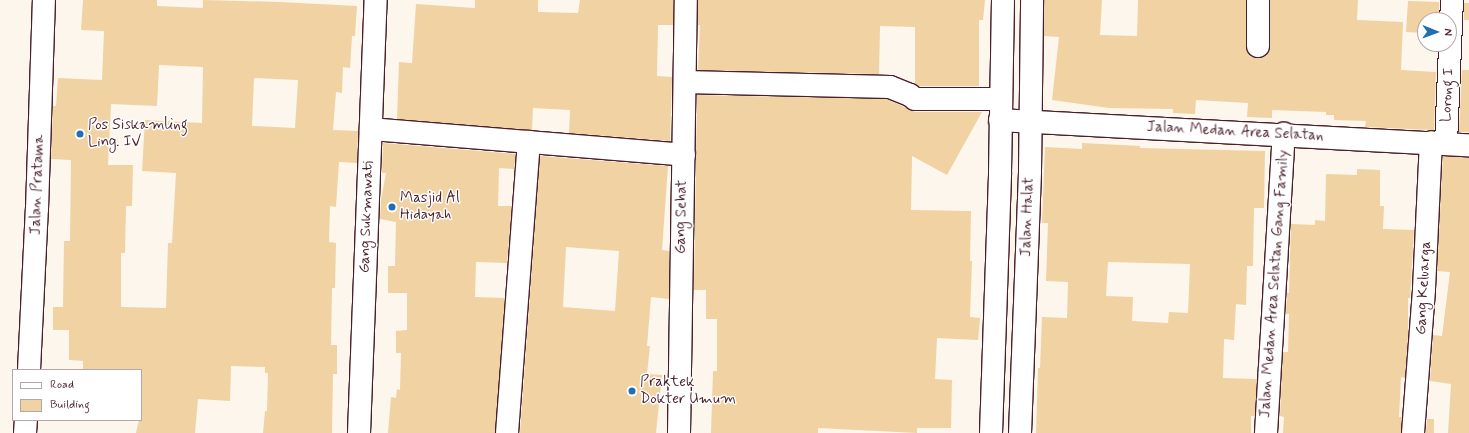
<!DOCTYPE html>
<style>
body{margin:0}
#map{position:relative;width:1469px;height:433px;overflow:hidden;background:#fcf6ed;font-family:Mynerve,sans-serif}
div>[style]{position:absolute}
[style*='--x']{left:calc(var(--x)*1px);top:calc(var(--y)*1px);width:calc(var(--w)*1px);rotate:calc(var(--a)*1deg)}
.building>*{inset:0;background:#f0d2a3}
.roads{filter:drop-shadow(1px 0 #4a1f2b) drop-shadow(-1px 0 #4a1f2b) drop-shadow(0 1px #4a1f2b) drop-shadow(0 -1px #4a1f2b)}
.street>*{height:22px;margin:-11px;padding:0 11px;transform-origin:11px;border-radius:11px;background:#fff}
.secondary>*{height:22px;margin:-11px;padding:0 11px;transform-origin:11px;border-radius:11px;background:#fff}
.dots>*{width:11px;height:11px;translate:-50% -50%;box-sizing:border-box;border:2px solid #fff;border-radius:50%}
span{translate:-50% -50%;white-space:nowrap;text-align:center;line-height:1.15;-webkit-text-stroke:3px #fff;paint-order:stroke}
.street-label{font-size:15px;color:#4a1f2b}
.poi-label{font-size:15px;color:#4a1f2b}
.left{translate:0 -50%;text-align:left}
.legend{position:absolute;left:12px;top:369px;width:130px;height:52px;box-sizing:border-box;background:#fff;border:1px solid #b7a5aa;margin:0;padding:5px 7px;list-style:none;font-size:12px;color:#4a1f2b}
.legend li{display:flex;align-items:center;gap:8px;height:20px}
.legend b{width:20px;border:1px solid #b7a5aa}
.north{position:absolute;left:1417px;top:12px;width:40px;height:40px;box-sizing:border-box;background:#fff;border:1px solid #b7a5aa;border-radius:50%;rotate:91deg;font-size:11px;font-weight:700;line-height:16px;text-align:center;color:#4a1f2b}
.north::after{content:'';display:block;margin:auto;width:14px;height:18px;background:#1f6fb2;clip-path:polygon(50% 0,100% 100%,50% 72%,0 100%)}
</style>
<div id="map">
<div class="building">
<i style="clip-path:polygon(evenodd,83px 0,157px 0,157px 6px,203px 8px,203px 0,279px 2px,357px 6px,355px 36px,352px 36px,350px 68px,343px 67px,342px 93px,336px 92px,333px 130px,358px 131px,357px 163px,339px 162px,336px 207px,330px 206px,329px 242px,336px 243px,335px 288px,332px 288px,331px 345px,337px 345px,337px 374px,333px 374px,332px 433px,263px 433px,265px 411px,267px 411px,268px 373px,265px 373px,265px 367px,231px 366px,230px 401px,198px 399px,195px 433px,136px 433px,139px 420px,141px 420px,141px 370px,83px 370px,83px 361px,69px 360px,69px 330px,53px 330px,53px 307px,63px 307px,64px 241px,70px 241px,71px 160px,51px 159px,53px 106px,56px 106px,58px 78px,102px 80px,104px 31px,81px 30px,83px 0,159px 65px,203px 67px,202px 123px,145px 120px,142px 171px,176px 173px,172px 243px,168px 243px,166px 308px,121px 307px,121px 253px,125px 253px,126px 206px,132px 206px,133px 165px,108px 165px,111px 104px,157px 106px,159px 65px,83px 0,254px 78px,298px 80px,295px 128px,252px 126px,254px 78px)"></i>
<i style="clip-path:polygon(475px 0,538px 0,538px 12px,578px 13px,580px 0,674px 0,673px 25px,658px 25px,657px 76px,672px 77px,670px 141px,569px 133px,570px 110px,533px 108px,532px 130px,397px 119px,399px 62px,412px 63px,416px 4px,475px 8px)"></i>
<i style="clip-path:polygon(698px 0,985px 0,983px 20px,979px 20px,979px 86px,919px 86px,915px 84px,915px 27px,880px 26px,879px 74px,698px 70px,700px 25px,698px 25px)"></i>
<i style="clip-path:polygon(1044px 0,1102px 0,1100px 35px,1137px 36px,1138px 0,1246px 0,1246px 46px,1247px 52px,1251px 57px,1258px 58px,1265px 57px,1269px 52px,1270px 46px,1270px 0,1358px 0,1357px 20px,1403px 22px,1401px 70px,1436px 72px,1434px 130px,1365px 127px,1366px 121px,1334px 120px,1334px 115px,1326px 115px,1326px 112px,1272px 110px,1272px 118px,1247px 117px,1248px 103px,1196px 100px,1195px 114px,1173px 113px,1173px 109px,1109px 108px,1052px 100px,1059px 37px,1044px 36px)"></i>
<i style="clip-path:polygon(1408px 1px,1439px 2px,1439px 20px,1425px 20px,1425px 33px,1406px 32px)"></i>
<i style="clip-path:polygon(1464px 3px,1469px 3px,1469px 20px,1464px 20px)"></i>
<i style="clip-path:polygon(1462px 70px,1469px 70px,1469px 132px,1459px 132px)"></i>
<i style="clip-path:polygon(697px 95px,887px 99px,915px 112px,982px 112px,947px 175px,912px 156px,911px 210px,971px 211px,970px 261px,972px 261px,970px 317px,980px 318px,978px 340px,937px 338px,935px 379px,952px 380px,951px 428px,917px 428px,917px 433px,818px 428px,818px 433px,711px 433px,713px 371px,717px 371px,717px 319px,706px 319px,706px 290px,694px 290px)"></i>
<i style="clip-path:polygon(383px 143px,516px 154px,514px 169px,499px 168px,498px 206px,512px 206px,507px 263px,476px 262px,475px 297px,505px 298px,495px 433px,388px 433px,391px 397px,396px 398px,397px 389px,400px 390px,401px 353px,396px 353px,396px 331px,407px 330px,407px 293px,388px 293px,388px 266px,395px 266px,396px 222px,380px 219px,381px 200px,386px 173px,382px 173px)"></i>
<i style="clip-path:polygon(evenodd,1082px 143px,1140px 146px,1140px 148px,1265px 151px,1264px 208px,1254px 208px,1253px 266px,1247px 266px,1246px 305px,1236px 304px,1234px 340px,1224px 339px,1223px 378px,1257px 379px,1255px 416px,1251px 416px,1251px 433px,1036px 433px,1038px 368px,1040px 368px,1042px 317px,1067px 318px,1068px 282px,1046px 281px,1048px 223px,1042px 223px,1045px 147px,1082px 149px,1082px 143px,1108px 262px,1190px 264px,1188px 313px,1169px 312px,1168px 323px,1132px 321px,1133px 297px,1106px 296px,1108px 262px)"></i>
<i style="clip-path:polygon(evenodd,540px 156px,668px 166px,662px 250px,669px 251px,669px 299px,651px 297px,647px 346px,650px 346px,647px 374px,662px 375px,656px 433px,520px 433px,540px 156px,566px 247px,619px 251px,615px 311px,563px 307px,566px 247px)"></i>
<i style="clip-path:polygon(1443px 156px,1469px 157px,1469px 433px,1448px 433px,1451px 384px,1430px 381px,1433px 335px,1442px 336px,1450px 272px,1437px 271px)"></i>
<i style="clip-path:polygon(1357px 169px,1380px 170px,1380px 206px,1384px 206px,1383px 229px,1414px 230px,1410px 298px,1408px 298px,1408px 335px,1405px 378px,1401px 377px,1399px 417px,1402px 417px,1401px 433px,1283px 433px,1284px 417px,1280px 416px,1283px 352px,1288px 352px,1289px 314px,1286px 314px,1287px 293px,1289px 293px,1291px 224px,1315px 225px,1315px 220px,1325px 221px,1326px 174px,1357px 175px)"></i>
<i style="clip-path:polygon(1427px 419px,1434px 419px,1434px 433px,1426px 433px)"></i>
</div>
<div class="roads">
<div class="street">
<i style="--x:1258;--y:46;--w:46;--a:-90"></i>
<i style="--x:685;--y:82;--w:205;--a:1.4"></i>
<i style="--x:890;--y:87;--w:22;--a:22"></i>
<i style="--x:910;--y:95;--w:6;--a:39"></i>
<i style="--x:915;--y:99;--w:86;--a:0"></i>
<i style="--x:1000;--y:120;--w:470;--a:3.1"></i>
<i style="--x:371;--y:129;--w:314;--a:4.7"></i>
<i style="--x:1446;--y:143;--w:143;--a:-87.6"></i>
<i style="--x:29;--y:370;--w:161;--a:-87.2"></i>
<i style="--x:37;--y:209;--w:209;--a:-88.1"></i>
<i style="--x:25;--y:433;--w:13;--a:-86"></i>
<i style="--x:359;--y:433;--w:433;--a:-87.8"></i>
<i style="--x:507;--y:433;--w:292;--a:-85.7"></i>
<i style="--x:679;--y:433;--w:433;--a:-89.1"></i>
<i style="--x:1266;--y:433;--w:300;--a:-86.6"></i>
<i style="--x:1413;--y:433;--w:144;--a:-85.6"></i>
<i style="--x:1424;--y:289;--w:147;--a:-87.3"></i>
</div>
<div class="secondary">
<i style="--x:991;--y:433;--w:261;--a:-88"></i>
<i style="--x:1000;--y:172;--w:172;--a:-89"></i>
<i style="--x:1020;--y:433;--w:262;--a:-87.8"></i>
<i style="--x:1030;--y:171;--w:171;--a:-89.3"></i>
</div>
</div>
<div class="dots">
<i style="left:80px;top:134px;background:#1f6fb2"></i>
<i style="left:392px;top:207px;background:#1f6fb2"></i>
<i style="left:632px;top:391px;background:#1f6fb2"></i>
</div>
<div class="street-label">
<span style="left:1448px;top:95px;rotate:-87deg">Lorong I</span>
<span style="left:1235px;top:132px;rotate:3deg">Jalan Medan Area Selatan</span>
<span style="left:38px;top:185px;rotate:-88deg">Jalan Pratama</span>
<span style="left:367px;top:217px;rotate:-88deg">Gang Sukmawati</span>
<span style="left:682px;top:217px;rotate:-89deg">Gang Sehat</span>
<span style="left:1028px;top:217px;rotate:-88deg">Jalan Halat</span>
<span style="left:1275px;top:284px;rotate:-86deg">Jalan Medan Area Selatan Gang Family</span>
<span style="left:1424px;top:288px;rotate:-87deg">Gang Keluarga</span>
</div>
<div class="poi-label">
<span class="left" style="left:88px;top:134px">Pos Siskamling<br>Ling. IV</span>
<span class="left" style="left:400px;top:207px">Masjid Al<br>Hidayah</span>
<span class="left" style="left:640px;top:391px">Praktek<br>Dokter Umum</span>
</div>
<ul class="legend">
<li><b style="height:5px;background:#fff"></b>Road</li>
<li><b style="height:11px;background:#f0d2a3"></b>Building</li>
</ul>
<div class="north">N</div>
</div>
